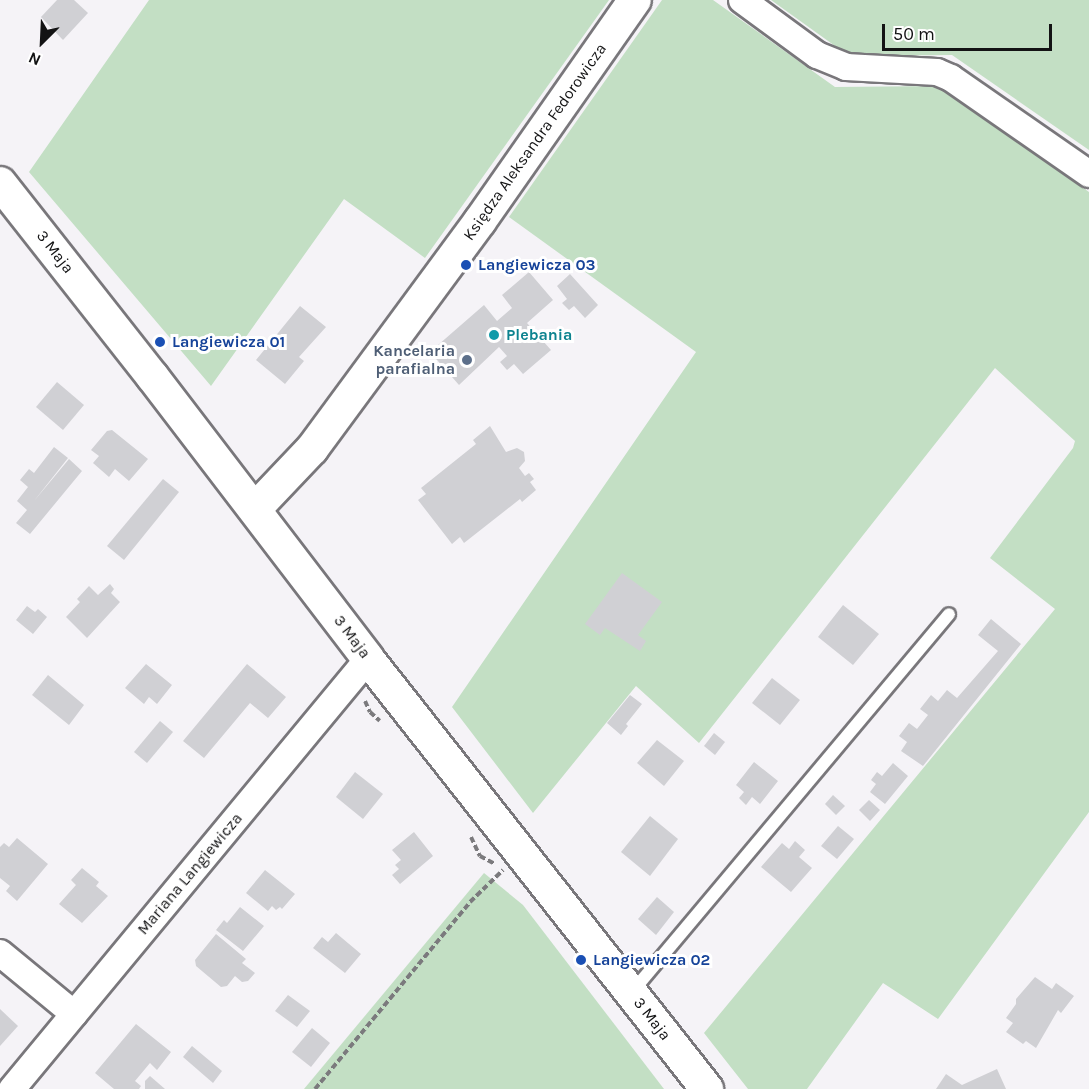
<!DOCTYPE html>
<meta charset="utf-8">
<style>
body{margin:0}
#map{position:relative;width:1089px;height:1089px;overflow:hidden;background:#f5f3f7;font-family:Karla,sans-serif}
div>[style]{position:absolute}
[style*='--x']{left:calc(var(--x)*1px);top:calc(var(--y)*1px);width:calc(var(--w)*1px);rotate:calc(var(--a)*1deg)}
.green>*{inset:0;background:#c3dfc4}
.building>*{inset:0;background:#d0d0d4}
.path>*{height:4px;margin-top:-2px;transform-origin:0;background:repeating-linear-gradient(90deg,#7b7a7d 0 6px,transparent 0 9px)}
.roads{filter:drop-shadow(2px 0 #79777b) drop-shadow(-2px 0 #79777b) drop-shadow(0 2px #79777b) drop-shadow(0 -2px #79777b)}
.service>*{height:12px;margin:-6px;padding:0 6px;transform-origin:6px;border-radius:6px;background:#fff}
.minor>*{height:26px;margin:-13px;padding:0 13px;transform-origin:13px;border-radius:13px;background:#fff}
.tertiary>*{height:32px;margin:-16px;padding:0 16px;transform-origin:16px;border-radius:16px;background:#fff}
.dots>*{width:16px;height:16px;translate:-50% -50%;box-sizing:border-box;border:3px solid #fff;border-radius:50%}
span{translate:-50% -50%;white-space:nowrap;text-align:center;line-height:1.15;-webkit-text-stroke:6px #fff;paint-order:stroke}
.street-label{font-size:16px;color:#131314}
.transit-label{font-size:16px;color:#164399;font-weight:700}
.left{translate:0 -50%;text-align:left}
.culture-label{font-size:16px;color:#0d838f;font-weight:700}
.service-label{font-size:16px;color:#4e5e75;font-weight:700}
.right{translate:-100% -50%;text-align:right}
.north{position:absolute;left:12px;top:12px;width:60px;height:60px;-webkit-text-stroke:4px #fff;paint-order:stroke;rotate:204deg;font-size:16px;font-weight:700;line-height:24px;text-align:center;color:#131314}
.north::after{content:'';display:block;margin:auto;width:21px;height:27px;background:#131314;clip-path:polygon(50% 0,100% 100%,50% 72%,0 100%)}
.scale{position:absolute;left:882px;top:24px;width:170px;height:27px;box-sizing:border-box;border:3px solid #131314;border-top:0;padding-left:8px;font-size:18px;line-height:21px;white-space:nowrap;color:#131314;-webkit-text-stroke:4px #fff;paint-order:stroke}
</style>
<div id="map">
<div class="green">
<i style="clip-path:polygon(149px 0,609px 0,425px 258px,344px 199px,211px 386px,29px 172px)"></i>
<i style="clip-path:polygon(662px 0,713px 0,835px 87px,939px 86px,1089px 192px,1089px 812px,938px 1019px,883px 983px,807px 1089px,748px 1089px,704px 1033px,1055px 609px,990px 558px,1073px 448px,1075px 441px,995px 368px,699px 743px,636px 686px,533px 813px,452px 707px,696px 352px,509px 217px)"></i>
<i style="clip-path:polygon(771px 0,1089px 0,1089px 150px,952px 55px,849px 56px)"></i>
<i style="clip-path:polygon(484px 873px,523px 905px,664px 1089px,304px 1089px)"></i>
</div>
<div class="building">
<i style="clip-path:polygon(57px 0,74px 0,88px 13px,63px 40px,41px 17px)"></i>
<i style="clip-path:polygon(529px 272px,553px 300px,527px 323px,551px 350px,523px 374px,514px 364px,507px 370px,500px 362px,507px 356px,499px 347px,459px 385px,430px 352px,484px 305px,497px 321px,512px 308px,502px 295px)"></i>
<i style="clip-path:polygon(570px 274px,598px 305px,585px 318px,574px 306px,569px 310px,562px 303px,567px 299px,557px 286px)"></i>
<i style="clip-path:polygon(300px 306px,326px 327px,299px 357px,304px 361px,285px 384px,256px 360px)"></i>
<i style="clip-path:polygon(57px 382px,84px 405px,63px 430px,36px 407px)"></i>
<i style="clip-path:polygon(490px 426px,506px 452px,517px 448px,524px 452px,525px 461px,519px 468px,525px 476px,529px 473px,534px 479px,530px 482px,536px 490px,522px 502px,520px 499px,464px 543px,460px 537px,452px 544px,418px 500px,426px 494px,421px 488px,476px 444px,473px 440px)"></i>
<i style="clip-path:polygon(112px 430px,148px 459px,129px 481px,115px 469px,109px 477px,93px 463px,99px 456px,91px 450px,107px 431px)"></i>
<i style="clip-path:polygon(54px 447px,68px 458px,34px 501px,69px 459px,82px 471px,30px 534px,16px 523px,27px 510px,17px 501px,28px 487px,20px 480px,29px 469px,34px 473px)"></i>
<i style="clip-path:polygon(163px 479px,179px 492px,124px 560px,107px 546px)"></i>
<i style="clip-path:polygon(622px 573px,662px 602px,638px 635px,646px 641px,640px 651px,605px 628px,600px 635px,585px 624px)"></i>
<i style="clip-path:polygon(110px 584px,114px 589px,111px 593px,120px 602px,87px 638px,66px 617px,80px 602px,77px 599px,89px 586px,98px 595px)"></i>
<i style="clip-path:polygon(843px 605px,879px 634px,853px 665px,818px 637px)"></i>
<i style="clip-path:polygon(27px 606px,35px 612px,38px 609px,47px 617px,33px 634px,16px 620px)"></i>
<i style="clip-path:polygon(991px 619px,1021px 644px,923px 766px,901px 751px,907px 742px,899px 736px,909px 723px,917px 729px,928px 715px,920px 709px,931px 695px,938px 701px,947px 690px,957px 698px,998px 651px,978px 635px)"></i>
<i style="clip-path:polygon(146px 664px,172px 685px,157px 704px,149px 697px,144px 704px,125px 688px)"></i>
<i style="clip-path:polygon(247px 664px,286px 697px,268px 718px,250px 703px,204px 758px,183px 741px)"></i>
<i style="clip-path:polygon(48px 675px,84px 705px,69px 725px,32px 695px)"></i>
<i style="clip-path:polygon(772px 678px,800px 700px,780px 725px,752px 703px)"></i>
<i style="clip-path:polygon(630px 695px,642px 704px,626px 724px,628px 726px,621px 735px,607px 723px)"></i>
<i style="clip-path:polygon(160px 721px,173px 732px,147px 763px,134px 752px)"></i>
<i style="clip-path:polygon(714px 733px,725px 742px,715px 755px,704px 746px)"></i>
<i style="clip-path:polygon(657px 740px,684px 761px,664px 786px,637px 763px)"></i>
<i style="clip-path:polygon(754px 762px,778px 781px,760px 804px,752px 797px,746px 805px,739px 798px,744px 792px,736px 785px)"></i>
<i style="clip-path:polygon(893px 763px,908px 776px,885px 804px,870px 792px,876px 784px,871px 780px,877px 772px,882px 776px)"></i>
<i style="clip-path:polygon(355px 772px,383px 794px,363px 819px,336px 797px)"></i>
<i style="clip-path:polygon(833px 795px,845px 806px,836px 815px,825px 804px)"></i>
<i style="clip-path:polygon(869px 800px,880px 810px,870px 821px,859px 810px)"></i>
<i style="clip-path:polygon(650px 816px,678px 839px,650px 876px,621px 852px)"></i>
<i style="clip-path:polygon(838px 826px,854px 839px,837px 859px,821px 846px)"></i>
<i style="clip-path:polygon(414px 832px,433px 856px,400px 884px,392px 875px,399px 869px,395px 865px,401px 860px,392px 850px)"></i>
<i style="clip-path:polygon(17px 838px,48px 864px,17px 901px,6px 891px,10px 886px,0 878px,0 847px,4px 843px,9px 847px)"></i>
<i style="clip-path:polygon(795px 841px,805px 850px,799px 857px,812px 868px,791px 892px,761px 867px,782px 843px,789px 849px)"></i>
<i style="clip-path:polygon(82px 868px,99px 882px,96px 886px,108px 896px,82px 923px,59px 904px,76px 885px,71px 880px)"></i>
<i style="clip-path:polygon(265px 870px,295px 894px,282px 909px,280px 907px,276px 910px,272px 906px,268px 911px,246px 893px)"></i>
<i style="clip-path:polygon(657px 897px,674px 912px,656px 935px,638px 919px)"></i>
<i style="clip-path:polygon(240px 907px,264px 926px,243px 951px,216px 930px,224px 920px,227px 923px)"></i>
<i style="clip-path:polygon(336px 933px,361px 954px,345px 973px,313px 948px,322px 937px,328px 942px)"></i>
<i style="clip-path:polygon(216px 934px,246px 959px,242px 963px,255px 973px,248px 981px,242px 982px,235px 976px,227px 986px,221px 987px,196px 966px,195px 960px)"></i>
<i style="clip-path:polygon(1035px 977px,1052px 989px,1056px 983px,1074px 996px,1061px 1013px,1058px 1010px,1036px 1048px,1026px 1041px,1023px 1044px,1006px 1032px,1013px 1023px,1006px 1018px,1016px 1004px,1016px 999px)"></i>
<i style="clip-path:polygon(288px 995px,310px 1011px,297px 1027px,275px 1011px)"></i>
<i style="clip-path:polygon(0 1009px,18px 1026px,0 1046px)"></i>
<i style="clip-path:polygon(136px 1024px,171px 1052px,157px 1070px,150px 1063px,135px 1081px,141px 1086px,139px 1089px,114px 1089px,95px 1073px)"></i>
<i style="clip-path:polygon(312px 1028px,330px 1043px,311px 1067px,292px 1052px)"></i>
<i style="clip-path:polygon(192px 1046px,222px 1071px,213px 1083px,183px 1057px)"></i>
<i style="clip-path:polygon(997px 1069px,1006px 1089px,936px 1089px,946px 1074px,962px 1085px)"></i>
<i style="clip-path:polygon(150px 1076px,165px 1089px,145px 1089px,145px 1081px)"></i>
</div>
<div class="path">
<i style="--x:365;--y:701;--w:12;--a:66"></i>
<i style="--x:370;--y:712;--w:13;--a:42"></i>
<i style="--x:471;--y:837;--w:21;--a:65"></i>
<i style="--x:480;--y:856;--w:17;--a:28"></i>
<i style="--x:315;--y:1089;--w:243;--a:-50.3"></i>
<i style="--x:470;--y:902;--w:46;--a:-44.1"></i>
</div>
<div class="roads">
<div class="service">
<i style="--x:632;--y:992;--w:493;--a:-50"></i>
</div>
<div class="minor">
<i style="--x:742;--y:0;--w:93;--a:36.3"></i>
<i style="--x:817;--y:55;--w:31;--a:22"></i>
<i style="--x:846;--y:67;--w:91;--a:3.1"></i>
<i style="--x:937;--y:72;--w:15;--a:23"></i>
<i style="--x:951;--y:78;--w:168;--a:34.8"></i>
<i style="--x:0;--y:953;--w:96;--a:39.5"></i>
<i style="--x:12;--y:1089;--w:558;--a:-50.38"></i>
</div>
<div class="tertiary">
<i style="--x:0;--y:183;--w:246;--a:51.8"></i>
<i style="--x:152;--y:376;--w:356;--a:52.6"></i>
<i style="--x:368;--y:659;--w:548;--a:51.75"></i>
<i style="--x:255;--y:509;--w:83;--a:-46.5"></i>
<i style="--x:312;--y:449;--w:283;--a:-53.6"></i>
<i style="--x:480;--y:221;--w:270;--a:-55"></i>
</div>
</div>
<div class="dots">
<i style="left:466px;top:265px;background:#1a4fb4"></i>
<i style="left:494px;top:335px;background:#0f9aa8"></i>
<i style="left:160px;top:342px;background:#1a4fb4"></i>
<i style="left:467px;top:360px;background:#5c6f8a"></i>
<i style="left:581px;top:960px;background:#1a4fb4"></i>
</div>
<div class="street-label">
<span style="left:535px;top:142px;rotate:-55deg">Księdza Aleksandra Fedorowicza</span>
<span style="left:55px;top:252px;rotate:52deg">3 Maja</span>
<span style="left:352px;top:637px;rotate:53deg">3 Maja</span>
<span style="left:190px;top:874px;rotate:-50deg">Mariana Langiewicza</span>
<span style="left:652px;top:1019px;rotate:52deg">3 Maja</span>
</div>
<div class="transit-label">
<span class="left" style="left:478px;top:265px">Langiewicza 03</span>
<span class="left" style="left:172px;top:342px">Langiewicza 01</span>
<span class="left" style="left:593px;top:960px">Langiewicza 02</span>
</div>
<div class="culture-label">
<span class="left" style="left:506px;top:335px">Plebania</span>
</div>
<div class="service-label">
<span class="right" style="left:455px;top:360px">Kancelaria<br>parafialna</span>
</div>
<div class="north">N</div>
<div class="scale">50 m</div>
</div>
